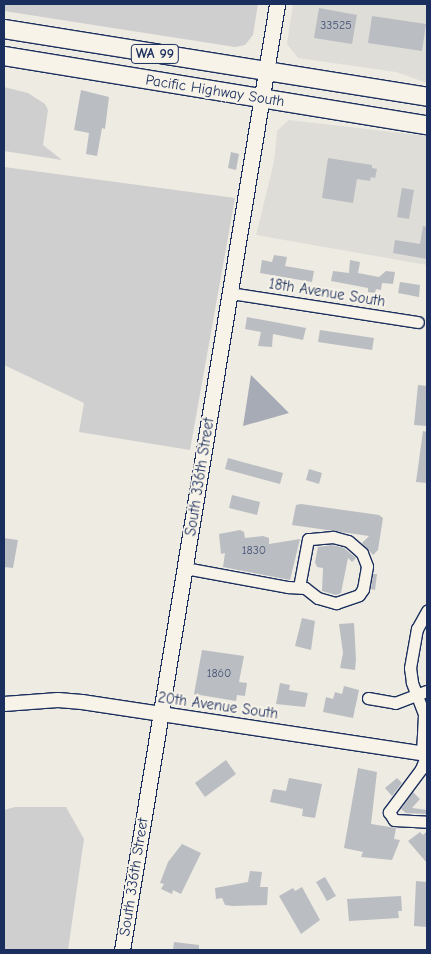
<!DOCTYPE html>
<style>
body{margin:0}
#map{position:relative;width:431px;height:954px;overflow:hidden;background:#eeebe2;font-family:"Comic Neue",sans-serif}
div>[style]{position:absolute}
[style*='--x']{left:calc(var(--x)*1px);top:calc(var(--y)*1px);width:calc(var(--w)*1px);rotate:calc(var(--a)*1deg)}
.built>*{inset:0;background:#deddd8}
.green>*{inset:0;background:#cfcfcf}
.water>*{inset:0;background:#a6abb5}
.building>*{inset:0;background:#babdc2}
.roads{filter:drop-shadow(1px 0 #1b2f5e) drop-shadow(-1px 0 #1b2f5e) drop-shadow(0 1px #1b2f5e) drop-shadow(0 -1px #1b2f5e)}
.minor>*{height:11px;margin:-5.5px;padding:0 5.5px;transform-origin:5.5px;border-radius:5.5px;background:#f7f3e8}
.tertiary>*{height:14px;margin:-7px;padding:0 7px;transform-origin:7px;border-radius:7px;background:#f7f3e8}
.secondary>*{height:15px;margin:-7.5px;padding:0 7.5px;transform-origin:7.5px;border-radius:7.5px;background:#f7f3e8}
.primary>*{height:18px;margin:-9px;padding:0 9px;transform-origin:9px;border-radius:9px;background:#f7f3e8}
span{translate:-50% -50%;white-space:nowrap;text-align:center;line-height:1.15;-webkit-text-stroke:4px #f7f3e8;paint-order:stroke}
.number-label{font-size:12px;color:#435277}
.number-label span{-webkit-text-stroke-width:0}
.shield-label span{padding:1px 4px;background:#f7f3e8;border:1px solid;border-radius:4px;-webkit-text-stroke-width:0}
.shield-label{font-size:14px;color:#1b2f5e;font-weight:700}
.street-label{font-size:15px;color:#1b2f5e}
.frame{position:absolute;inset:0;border:5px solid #1b2f5e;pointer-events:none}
</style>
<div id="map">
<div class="built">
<i style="clip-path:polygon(293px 4px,427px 4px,427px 83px,396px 72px,298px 58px,287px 44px)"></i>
<i style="clip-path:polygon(289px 120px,427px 136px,427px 265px,256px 235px,274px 162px,277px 131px)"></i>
</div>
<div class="green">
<i style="clip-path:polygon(4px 4px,258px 4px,253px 35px,245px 45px,235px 47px,4px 11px)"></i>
<i style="clip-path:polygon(4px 87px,28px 93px,45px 104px,48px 110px,43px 145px,62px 160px,4px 151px)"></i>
<i style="clip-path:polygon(4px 167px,235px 198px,190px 450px,79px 432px,84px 403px,4px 365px)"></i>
<i style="clip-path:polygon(15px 807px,66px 807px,84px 839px,68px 950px,4px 950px,4px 810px)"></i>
</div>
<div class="water">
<i style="clip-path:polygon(251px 375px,289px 413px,243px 426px)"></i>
</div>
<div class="building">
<i style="clip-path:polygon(319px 8px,357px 15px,352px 44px,314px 38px)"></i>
<i style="clip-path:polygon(372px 16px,426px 24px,422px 51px,368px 43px)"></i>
<i style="clip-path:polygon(81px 90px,109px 97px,105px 129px,102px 128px,97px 156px,86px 154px,89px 133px,74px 130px)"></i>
<i style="clip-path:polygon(231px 152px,239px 154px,236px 170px,228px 168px)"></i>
<i style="clip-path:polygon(328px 158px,372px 165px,372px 168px,377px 169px,375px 178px,371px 177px,370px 181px,357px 179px,353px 203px,322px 198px)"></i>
<i style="clip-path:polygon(402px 188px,414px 190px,409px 219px,397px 217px)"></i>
<i style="clip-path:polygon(423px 226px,427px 227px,427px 259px,393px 253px,395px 240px,420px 244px)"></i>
<i style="clip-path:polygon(274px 255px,287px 257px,285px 266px,314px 271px,312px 282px,260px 273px,262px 260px,272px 262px)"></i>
<i style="clip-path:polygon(350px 260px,360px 262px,358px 273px,379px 277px,386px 271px,395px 272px,393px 284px,382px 283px,381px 290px,376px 289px,375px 293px,368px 292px,368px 288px,331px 281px,333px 271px,349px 273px)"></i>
<i style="clip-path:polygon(400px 282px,420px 285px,419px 297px,398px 293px)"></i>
<i style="clip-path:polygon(247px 317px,306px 328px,303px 340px,273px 334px,272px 347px,258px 346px,261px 332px,245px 329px)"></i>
<i style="clip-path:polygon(320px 330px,374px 338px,372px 350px,318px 342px)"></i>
<i style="clip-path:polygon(418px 385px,427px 386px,427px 426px,414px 425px)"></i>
<i style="clip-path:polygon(423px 431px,427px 432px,427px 483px,416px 482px)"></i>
<i style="clip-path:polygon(228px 458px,283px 473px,280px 484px,225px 469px)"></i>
<i style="clip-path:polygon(309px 469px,322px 473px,319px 484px,306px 480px)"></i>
<i style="clip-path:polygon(232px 495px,260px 502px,257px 515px,229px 508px)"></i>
<i style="clip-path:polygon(301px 504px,379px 515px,383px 518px,378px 550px,373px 555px,362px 543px,369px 536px,292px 525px,296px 505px)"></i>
<i style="clip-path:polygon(240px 530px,244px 532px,245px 538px,263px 536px,269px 538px,269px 544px,300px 539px,290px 580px,223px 567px,225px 553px,221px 554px,219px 534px)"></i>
<i style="clip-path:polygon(4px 538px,18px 540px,13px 568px,4px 567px)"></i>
<i style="clip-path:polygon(332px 545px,344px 548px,356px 558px,352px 562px,348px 558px,341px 593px,336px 595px,322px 591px,323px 568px,317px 567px,315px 562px,318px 547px)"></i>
<i style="clip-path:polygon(373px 574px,377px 574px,375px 590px,371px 589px)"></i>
<i style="clip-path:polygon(302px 618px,315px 621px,311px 650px,295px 646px)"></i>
<i style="clip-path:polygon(354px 623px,356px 659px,355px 670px,340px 668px,343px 653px,339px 624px)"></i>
<i style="clip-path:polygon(202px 650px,244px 656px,239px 682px,247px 683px,245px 696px,237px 695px,236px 701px,194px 694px)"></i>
<i style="clip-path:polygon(280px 683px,290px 685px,289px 690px,308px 693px,305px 707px,276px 704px)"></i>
<i style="clip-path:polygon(344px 686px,359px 690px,353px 718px,323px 712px,326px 697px,333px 699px,335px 692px,342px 694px)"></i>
<i style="clip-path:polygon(226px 760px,236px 774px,205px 797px,195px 783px)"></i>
<i style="clip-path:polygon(358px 768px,377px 772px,371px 824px,396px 828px,394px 839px,400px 840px,392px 860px,361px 857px,363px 852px,344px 848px)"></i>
<i style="clip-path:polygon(289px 778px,322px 784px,315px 818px,302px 816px,303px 809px,270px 802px,273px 789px,286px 791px)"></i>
<i style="clip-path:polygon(397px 778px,402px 783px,392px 796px,385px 788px)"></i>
<i style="clip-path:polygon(413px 792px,420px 799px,412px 808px,427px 810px,427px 814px,406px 813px,401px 809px)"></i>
<i style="clip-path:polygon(427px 831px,427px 863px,408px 841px,420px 832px,423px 835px)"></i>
<i style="clip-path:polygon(182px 844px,201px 853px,181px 894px,173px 890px,172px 894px,161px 889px,164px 884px,160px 883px,168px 862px)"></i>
<i style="clip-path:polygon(250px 871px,262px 872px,260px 887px,268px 887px,267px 905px,233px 906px,225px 905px,222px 898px,216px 899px,215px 888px,248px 882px)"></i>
<i style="clip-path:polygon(325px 877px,336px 896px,327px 901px,316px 882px)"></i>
<i style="clip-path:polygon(416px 881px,427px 882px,427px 927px,414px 926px)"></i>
<i style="clip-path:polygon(302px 887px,320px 920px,301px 934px,279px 896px,293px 888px,295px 891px)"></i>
<i style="clip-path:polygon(401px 896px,402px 911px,398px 911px,399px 918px,349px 921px,347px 899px)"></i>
<i style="clip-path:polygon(174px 942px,199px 945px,199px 950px,173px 950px)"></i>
</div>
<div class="roads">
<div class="minor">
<i style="--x:230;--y:293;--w:190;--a:8.8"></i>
<i style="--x:185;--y:568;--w:105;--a:10.5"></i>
<i style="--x:288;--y:587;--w:17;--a:3"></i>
<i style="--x:305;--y:588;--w:16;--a:38"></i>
<i style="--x:318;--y:598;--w:19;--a:16"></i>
<i style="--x:336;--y:603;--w:24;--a:-19"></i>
<i style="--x:359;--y:595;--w:7;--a:-56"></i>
<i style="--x:363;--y:589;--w:23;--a:-80"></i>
<i style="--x:367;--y:566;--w:14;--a:-111"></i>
<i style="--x:362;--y:553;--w:18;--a:-139"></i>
<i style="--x:348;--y:541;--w:16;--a:-165"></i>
<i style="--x:333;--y:537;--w:25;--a:175"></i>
<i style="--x:308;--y:539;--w:49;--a:100.6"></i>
<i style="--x:368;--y:698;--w:27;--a:10"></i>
<i style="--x:395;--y:703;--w:34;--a:-21"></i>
<i style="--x:422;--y:753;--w:39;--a:-87"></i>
<i style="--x:424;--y:714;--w:34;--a:-111"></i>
<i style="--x:412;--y:682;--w:14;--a:-98"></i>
<i style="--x:410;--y:668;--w:40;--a:-80"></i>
<i style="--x:417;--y:629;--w:21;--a:-61"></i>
<i style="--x:427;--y:754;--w:16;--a:112"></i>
<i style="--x:421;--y:769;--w:54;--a:126.7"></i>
<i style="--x:389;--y:812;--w:9;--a:58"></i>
<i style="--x:394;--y:820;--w:33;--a:3"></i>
</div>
<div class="tertiary">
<i style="--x:4;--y:704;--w:54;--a:-4.2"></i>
<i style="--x:58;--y:700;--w:24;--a:5"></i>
<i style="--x:82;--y:702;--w:349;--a:8.6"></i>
</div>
<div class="secondary">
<i style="--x:122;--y:950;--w:959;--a:-80.69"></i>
</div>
<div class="primary">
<i style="--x:4;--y:29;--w:428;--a:9.1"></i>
<i style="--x:4;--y:56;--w:429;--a:9.3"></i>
</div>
</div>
<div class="number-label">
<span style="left:336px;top:26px">33525</span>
<span style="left:254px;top:551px">1830</span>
<span style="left:219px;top:674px">1860</span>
</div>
<div class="shield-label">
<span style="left:155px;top:54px">WA 99</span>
</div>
<div class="street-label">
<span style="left:215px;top:91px;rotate:9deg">Pacific Highway South</span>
<span style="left:327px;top:293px;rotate:9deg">18th Avenue South</span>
<span style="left:200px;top:477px;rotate:-81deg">South 336th Street</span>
<span style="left:218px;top:706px;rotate:8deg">20th Avenue South</span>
<span style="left:134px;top:877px;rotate:-81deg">South 336th Street</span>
</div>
<div class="frame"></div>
</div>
